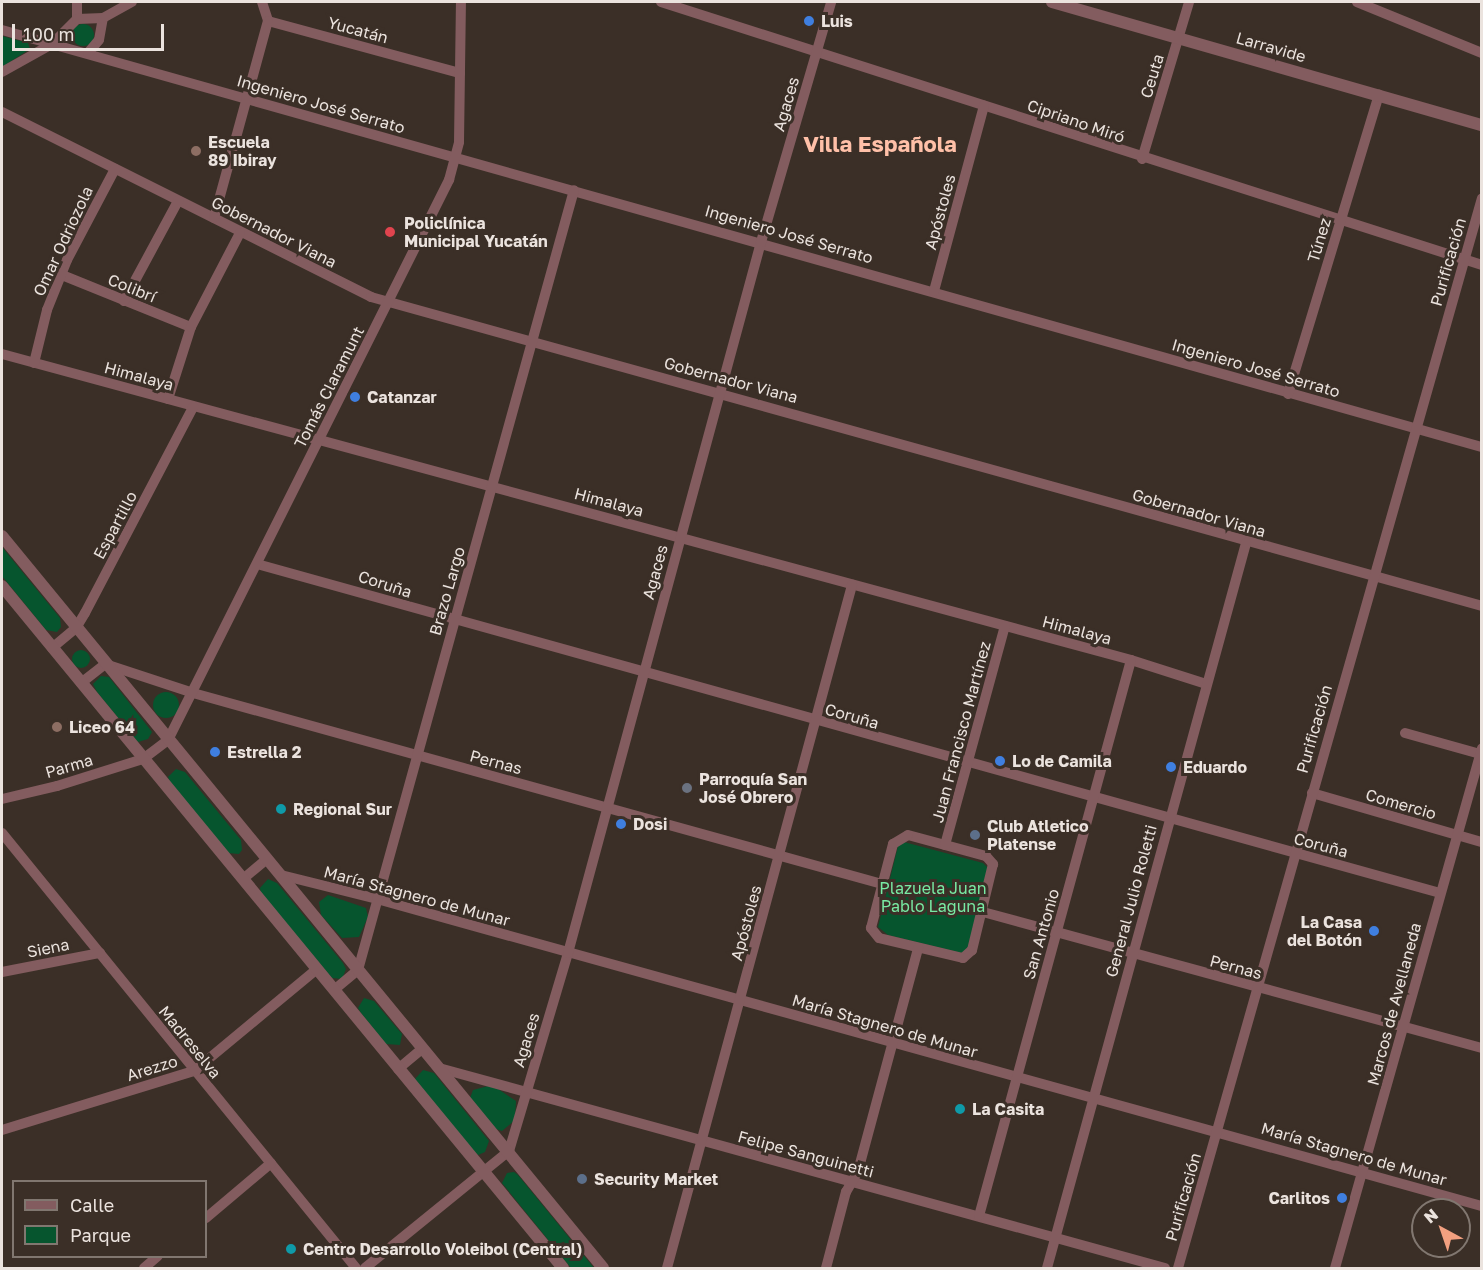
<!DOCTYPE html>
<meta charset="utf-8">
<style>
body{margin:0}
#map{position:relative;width:1483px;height:1270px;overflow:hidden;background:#3b2f27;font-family:"Golos Text",sans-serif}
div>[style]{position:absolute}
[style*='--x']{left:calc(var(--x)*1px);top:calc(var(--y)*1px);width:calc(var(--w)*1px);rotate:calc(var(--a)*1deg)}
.green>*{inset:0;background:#06552e}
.round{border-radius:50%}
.minor>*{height:10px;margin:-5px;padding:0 5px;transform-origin:5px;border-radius:5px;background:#835c5f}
.tertiary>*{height:12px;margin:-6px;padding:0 6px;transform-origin:6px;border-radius:6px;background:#835c5f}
.dots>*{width:16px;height:16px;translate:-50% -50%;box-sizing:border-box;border:3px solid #3b2f27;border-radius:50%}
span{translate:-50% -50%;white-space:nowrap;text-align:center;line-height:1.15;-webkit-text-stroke:6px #3b2f27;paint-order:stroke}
.poi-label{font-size:16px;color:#ebe3de;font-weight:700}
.left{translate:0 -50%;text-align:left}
.right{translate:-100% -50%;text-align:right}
.street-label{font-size:16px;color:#ebe3de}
.park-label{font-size:16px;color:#78eaa3}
.district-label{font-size:22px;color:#ffc0a8;font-weight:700}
.frame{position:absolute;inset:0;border:3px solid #ebe3de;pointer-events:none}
.legend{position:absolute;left:12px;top:1180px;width:195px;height:78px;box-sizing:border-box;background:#3b2f27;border:2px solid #817770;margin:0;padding:8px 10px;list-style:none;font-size:18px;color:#ebe3de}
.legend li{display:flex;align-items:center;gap:12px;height:30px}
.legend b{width:30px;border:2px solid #817770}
.north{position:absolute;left:1411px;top:1198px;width:60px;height:60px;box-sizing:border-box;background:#3b2f27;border:2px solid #817770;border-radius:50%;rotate:320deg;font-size:16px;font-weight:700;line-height:24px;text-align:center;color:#ebe3de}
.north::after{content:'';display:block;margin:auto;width:21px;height:27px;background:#f2a080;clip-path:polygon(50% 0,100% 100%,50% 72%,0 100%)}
.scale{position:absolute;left:12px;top:24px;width:152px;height:27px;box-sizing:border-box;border:3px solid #ebe3de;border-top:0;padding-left:8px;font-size:18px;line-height:21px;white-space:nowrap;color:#ebe3de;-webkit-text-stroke:4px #3b2f27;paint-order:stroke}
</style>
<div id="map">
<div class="green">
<i class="round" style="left:72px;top:24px;width:22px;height:22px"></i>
<i style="clip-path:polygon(2px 36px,28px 43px,30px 49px,2px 67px)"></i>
<i style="clip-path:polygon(2px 547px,60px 618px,61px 627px,57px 632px,46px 630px,2px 576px)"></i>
<i class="round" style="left:72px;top:650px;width:18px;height:18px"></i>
<i style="clip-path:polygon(101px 676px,109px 677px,149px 728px,152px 732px,148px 739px,138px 742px,97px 692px,93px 684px)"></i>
<i class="round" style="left:153px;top:692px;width:26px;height:26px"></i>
<i style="clip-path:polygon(176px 769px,185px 772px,241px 840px,242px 850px,239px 854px,228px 853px,170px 782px,168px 777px)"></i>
<i style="clip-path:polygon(904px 842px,983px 863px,988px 868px,968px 947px,962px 953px,888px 935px,878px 927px,898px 846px)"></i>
<i style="clip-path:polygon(268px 879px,277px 883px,343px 963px,346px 969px,342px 979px,332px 978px,261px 893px,260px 888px)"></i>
<i style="clip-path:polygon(328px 895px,366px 908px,368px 917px,359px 937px,342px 938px,321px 915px,319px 902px)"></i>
<i style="clip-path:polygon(364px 998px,374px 1001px,402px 1034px,400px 1045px,386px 1044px,361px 1013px,358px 1008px)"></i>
<i style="clip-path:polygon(423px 1070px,434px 1073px,489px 1141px,485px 1152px,478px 1155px,472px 1150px,415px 1079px)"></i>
<i style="clip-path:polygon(492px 1085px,516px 1101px,515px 1120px,502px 1131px,496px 1129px,470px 1098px,473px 1090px)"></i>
<i style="clip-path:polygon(514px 1172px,518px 1175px,594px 1268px,571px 1268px,502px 1183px,507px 1173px)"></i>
</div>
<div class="minor">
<i style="--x:77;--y:2;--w:17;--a:90"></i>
<i style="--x:262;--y:2;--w:20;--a:72"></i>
<i style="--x:661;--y:2;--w:862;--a:17.76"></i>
<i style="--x:1357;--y:2;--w:135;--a:22.2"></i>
<i style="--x:268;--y:21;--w:199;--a:15.2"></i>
<i style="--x:2;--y:30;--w:1538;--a:15.74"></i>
<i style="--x:88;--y:53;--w:17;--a:-50"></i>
<i style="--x:99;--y:40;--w:22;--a:-80"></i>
<i style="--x:2;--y:72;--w:57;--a:-29.2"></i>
<i style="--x:52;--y:44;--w:35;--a:-45"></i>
<i style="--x:77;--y:19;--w:26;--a:-2"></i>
<i style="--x:103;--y:18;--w:33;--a:-29"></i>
<i style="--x:2;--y:112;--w:413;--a:26.6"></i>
<i style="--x:371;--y:297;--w:1153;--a:15.54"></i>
<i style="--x:1142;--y:159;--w:164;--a:-73.3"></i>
<i style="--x:214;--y:218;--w:204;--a:-74.7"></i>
<i style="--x:62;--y:275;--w:139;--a:22"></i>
<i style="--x:934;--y:291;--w:192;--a:-74.9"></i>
<i style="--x:124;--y:301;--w:114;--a:-61.6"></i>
<i style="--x:2;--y:354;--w:1170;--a:15.16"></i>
<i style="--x:1131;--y:660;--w:79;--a:17.7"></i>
<i style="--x:34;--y:363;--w:55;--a:-76.2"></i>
<i style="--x:47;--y:310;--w:54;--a:-68.2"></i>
<i style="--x:67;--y:260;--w:103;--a:-62.2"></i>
<i style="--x:1288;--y:394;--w:313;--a:-73.1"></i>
<i style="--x:168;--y:399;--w:76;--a:-72.3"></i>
<i style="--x:191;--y:327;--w:106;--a:-62.5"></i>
<i style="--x:257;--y:564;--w:1228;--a:15.54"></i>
<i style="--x:52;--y:648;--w:31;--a:-40"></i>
<i style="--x:76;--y:628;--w:17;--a:-59"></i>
<i style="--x:85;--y:613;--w:233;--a:-62.3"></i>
<i style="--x:81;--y:683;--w:31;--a:-38"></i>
<i style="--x:105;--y:664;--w:93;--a:18.2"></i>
<i style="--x:193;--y:693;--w:715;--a:15.49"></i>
<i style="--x:1405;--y:733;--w:78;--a:15.6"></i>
<i style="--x:1312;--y:793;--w:177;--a:16.1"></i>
<i style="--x:2;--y:799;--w:57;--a:-13.3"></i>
<i style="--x:57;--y:786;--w:90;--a:-17.4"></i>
<i style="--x:143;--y:759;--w:31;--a:-37"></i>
<i style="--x:168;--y:740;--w:627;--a:-63.35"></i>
<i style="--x:449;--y:180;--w:39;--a:-75"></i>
<i style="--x:459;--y:142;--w:140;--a:-89.2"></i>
<i style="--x:2;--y:833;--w:561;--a:50.86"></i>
<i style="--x:908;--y:835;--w:81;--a:15.1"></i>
<i style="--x:986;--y:856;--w:11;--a:49"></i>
<i style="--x:993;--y:864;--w:89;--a:103.7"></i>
<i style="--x:972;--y:950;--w:12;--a:138"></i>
<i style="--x:963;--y:958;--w:86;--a:-166.6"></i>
<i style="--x:879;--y:938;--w:13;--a:-129"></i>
<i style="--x:871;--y:928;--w:87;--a:-75.3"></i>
<i style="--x:893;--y:844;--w:17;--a:-31"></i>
<i style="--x:945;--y:845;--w:227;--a:-74.7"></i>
<i style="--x:281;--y:875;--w:99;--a:14"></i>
<i style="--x:377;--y:899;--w:1147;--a:15.53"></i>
<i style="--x:243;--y:879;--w:31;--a:-40"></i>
<i style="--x:983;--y:912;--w:517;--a:15.25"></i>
<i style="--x:2;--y:972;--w:100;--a:-11"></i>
<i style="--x:334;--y:990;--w:31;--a:-40"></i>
<i style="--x:358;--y:970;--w:809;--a:-74.52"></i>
<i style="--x:439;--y:1068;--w:753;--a:15.4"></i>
<i style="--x:398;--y:1069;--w:31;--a:-40"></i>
<i style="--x:2;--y:1130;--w:201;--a:-17.1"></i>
<i style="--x:194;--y:1071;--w:160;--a:-39.7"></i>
<i style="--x:979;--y:1216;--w:576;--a:-74.71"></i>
<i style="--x:206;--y:1218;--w:85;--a:-40.2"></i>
<i style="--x:144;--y:1268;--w:18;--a:-41"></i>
<i style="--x:365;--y:1268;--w:186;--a:-39.1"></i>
<i style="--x:509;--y:1151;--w:207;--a:-73.4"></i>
<i style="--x:568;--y:953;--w:737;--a:-74.81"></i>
<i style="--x:761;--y:242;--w:250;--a:-73.7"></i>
<i style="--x:667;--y:1268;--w:708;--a:-74.84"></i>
<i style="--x:826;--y:1268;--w:79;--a:-75.3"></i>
<i style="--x:846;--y:1192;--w:24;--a:-60"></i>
<i style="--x:858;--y:1171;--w:231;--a:-74.9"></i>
<i style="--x:1047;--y:1268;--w:752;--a:-74.65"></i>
<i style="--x:1178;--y:1268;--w:1112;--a:-74.14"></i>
<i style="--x:1335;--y:1268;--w:540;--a:-74.21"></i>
</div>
<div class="tertiary">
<i style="--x:1052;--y:2;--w:447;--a:16"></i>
<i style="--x:2;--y:536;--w:947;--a:50.61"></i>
<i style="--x:2;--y:586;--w:883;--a:50.56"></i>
</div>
<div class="dots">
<i style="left:809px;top:21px;background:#3f7fe0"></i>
<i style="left:196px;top:151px;background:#8d6e63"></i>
<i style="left:390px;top:232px;background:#e0444e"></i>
<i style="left:355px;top:397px;background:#3f7fe0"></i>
<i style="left:57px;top:727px;background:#8d6e63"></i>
<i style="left:215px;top:752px;background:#3f7fe0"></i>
<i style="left:1000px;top:761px;background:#3f7fe0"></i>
<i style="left:1171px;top:767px;background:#3f7fe0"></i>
<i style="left:687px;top:788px;background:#6b7280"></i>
<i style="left:281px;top:809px;background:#0f9aa8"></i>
<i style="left:621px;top:824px;background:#3f7fe0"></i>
<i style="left:975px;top:835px;background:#5c6f8a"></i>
<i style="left:1374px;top:931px;background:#3f7fe0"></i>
<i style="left:960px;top:1109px;background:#0f9aa8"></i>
<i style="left:582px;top:1179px;background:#5c6f8a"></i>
<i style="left:1342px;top:1198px;background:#3f7fe0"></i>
<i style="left:291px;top:1249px;background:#0f9aa8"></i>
</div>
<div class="poi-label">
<span class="left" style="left:821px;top:21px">Luis</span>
<span class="left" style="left:208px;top:151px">Escuela<br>89 Ibiray</span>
<span class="left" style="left:404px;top:232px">Policlínica<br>Municipal Yucatán</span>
<span class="left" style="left:367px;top:397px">Catanzar</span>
<span class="left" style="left:69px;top:727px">Liceo 64</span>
<span class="left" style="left:227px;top:752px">Estrella 2</span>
<span class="left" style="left:1012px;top:761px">Lo de Camila</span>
<span class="left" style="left:1183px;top:767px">Eduardo</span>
<span class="left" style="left:699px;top:788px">Parroquía San<br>José Obrero</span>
<span class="left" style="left:293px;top:809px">Regional Sur</span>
<span class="left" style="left:633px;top:824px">Dosi</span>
<span class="left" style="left:987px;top:835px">Club Atletico<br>Platense</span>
<span class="right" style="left:1362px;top:931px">La Casa<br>del Botón</span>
<span class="left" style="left:972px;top:1109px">La Casita</span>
<span class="left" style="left:594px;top:1179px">Security Market</span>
<span class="right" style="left:1330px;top:1198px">Carlitos</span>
<span class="left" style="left:303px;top:1249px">Centro Desarrollo Voleibol (Central)</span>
</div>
<div class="street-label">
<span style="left:358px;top:30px;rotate:15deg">Yucatán</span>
<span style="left:1271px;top:47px;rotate:16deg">Larravide</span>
<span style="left:1152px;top:76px;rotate:-73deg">Ceuta</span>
<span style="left:321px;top:104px;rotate:16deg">Ingeniero José Serrato</span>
<span style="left:786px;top:104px;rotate:-74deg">Agaces</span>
<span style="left:1076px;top:121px;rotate:19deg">Cipriano Miró</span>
<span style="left:940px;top:212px;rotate:-75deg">Apóstoles</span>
<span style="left:274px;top:232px;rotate:27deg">Gobernador Viana</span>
<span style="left:789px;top:234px;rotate:16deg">Ingeniero José Serrato</span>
<span style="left:1319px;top:240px;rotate:-73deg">Túnez</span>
<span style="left:63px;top:241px;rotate:-65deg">Omar Odriozola</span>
<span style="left:1448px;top:262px;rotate:-74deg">Purificación</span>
<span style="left:132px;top:288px;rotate:22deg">Colibrí</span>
<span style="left:1256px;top:368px;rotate:16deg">Ingeniero José Serrato</span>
<span style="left:139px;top:376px;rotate:15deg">Himalaya</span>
<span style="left:731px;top:380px;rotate:15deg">Gobernador Viana</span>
<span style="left:329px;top:387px;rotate:-63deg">Tomás Claramunt</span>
<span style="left:609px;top:502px;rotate:15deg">Himalaya</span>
<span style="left:1199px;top:513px;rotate:16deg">Gobernador Viana</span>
<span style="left:115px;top:525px;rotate:-62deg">Espartillo</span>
<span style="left:655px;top:572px;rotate:-75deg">Agaces</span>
<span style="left:385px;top:584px;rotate:18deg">Coruña</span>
<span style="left:447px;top:591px;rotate:-74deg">Brazo Largo</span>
<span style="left:1077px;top:630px;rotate:15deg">Himalaya</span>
<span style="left:852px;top:716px;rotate:16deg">Coruña</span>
<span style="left:1314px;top:729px;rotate:-74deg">Purificación</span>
<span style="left:961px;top:732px;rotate:-75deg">Juan Francisco Martínez</span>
<span style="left:496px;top:762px;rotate:15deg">Pernas</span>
<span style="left:69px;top:766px;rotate:-16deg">Parma</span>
<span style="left:1401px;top:804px;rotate:16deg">Comercio</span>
<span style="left:1321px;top:845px;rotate:15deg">Coruña</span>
<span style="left:417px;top:896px;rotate:15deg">María Stagnero de Munar</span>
<span style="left:1131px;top:901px;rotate:-75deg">General Julio Roletti</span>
<span style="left:746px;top:923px;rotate:-75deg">Apóstoles</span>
<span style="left:1041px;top:934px;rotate:-74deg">San Antonio</span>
<span style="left:48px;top:948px;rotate:-11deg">Siena</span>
<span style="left:1236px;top:967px;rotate:15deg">Pernas</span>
<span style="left:1394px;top:1004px;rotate:-75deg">Marcos de Avellaneda</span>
<span style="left:885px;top:1026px;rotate:16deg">María Stagnero de Munar</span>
<span style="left:526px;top:1040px;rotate:-73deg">Agaces</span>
<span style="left:190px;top:1042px;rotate:51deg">Madreselva</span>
<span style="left:152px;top:1068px;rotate:-17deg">Arezzo</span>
<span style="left:806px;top:1154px;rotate:15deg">Felipe Sanguinetti</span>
<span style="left:1354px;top:1154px;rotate:16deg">María Stagnero de Munar</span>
<span style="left:1183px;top:1197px;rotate:-74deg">Purificación</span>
</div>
<div class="park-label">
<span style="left:933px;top:897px">Plazuela Juan<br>Pablo Laguna</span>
</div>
<div class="district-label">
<span style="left:880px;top:144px">Villa Española</span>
</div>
<div class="frame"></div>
<ul class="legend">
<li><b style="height:8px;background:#835c5f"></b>Calle</li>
<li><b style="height:16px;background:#06552e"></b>Parque</li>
</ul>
<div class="north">N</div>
<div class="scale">100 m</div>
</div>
